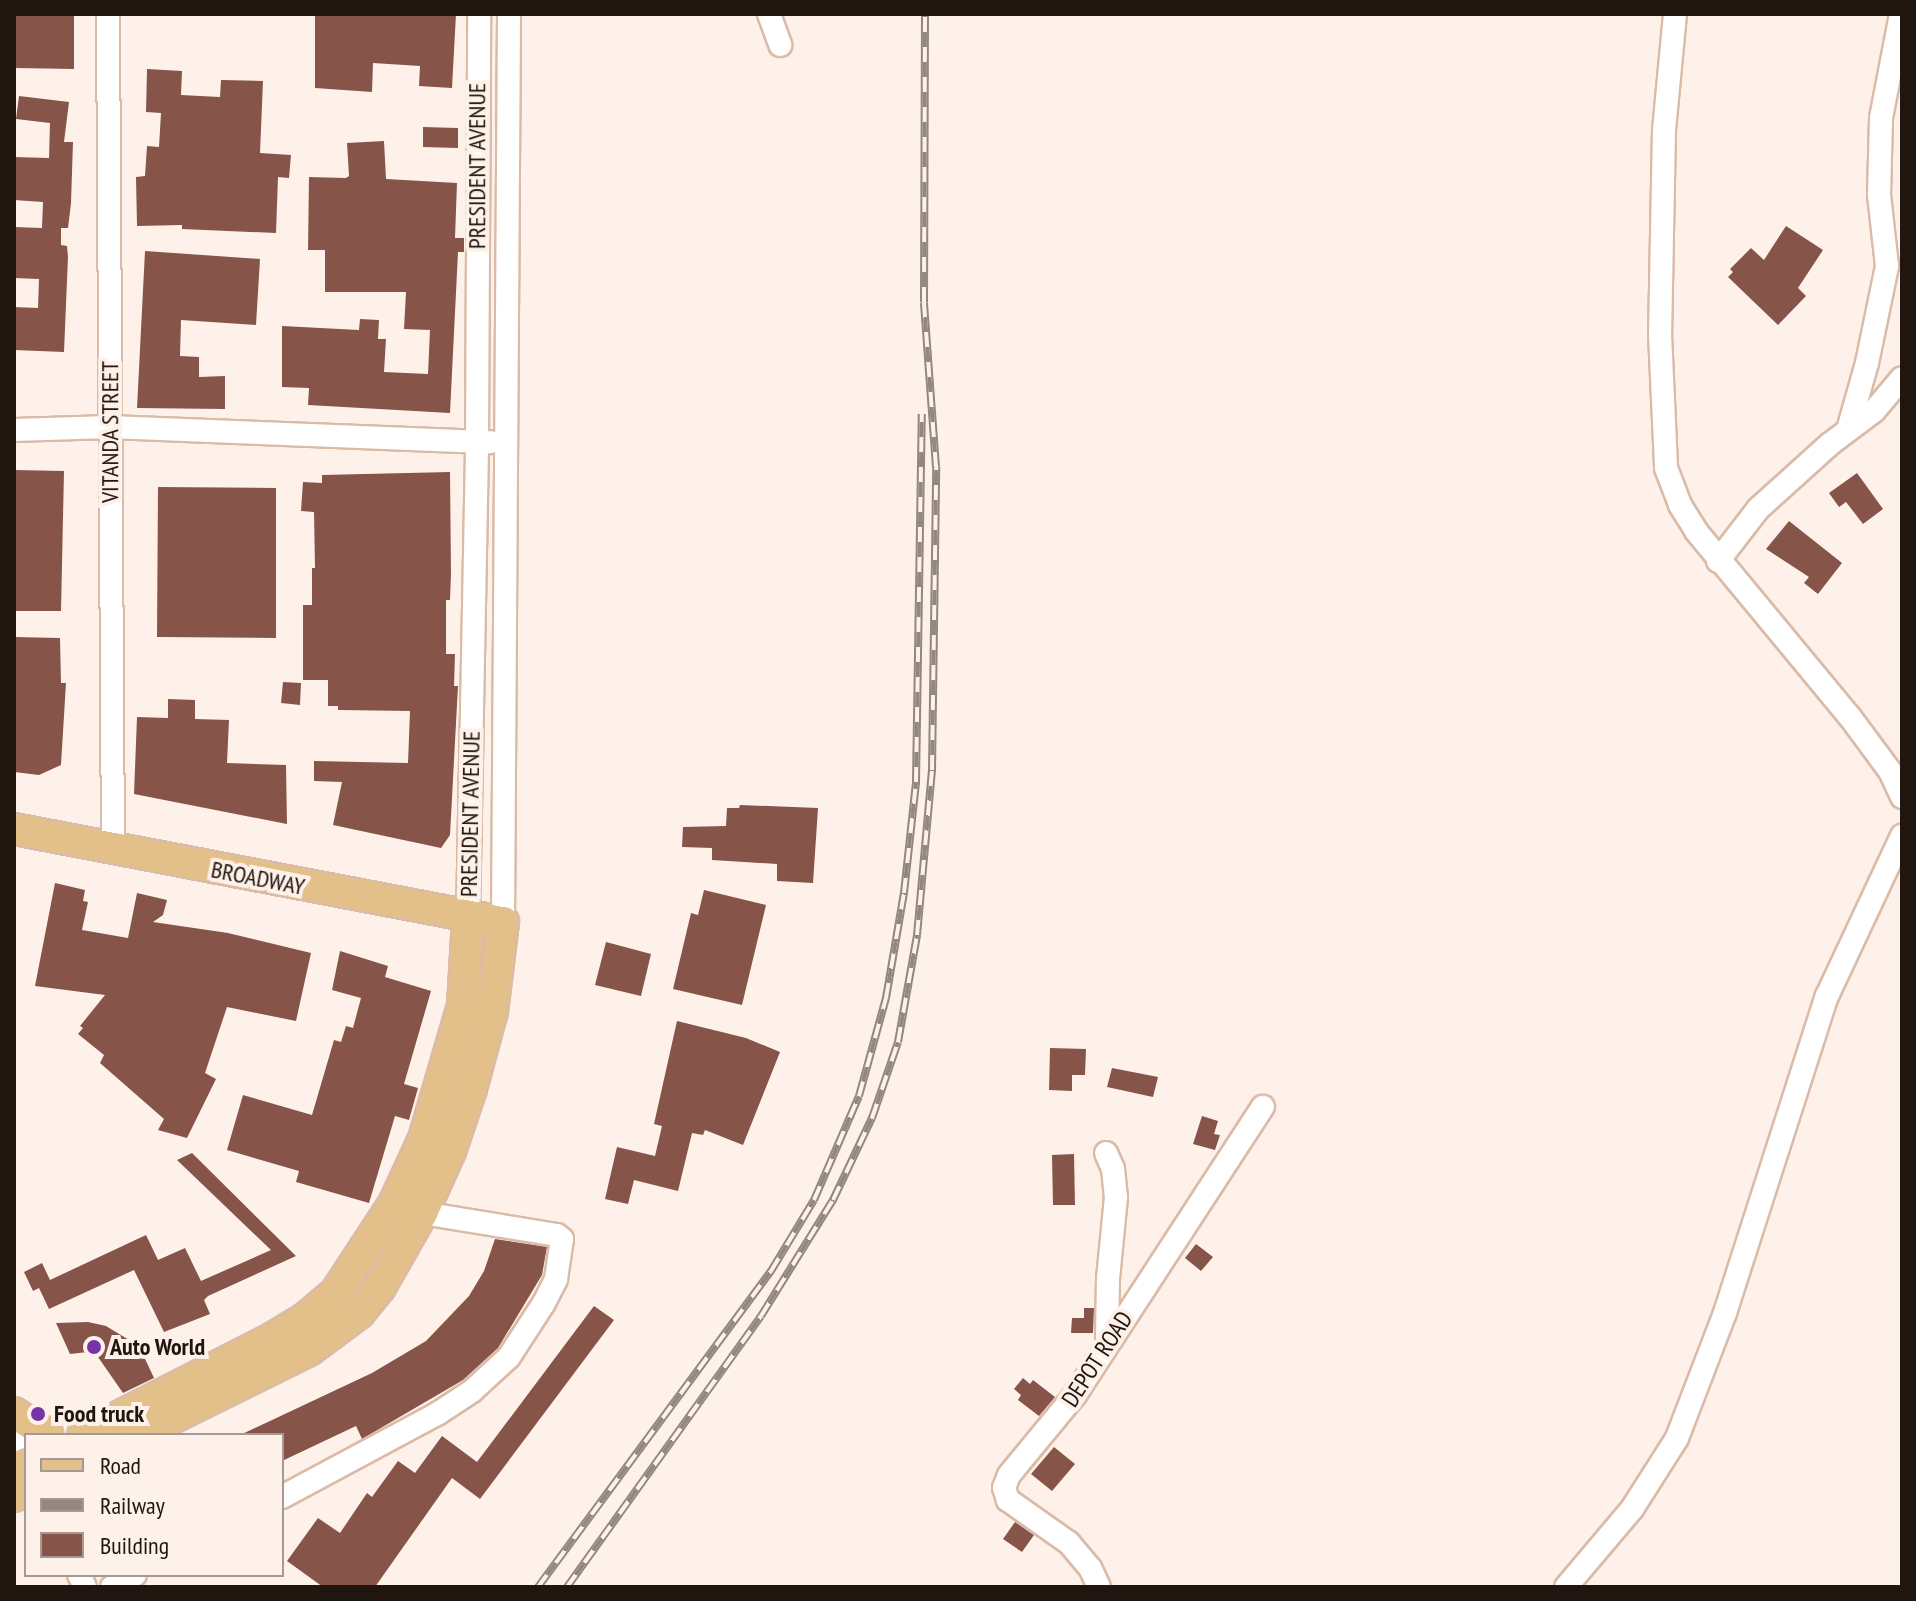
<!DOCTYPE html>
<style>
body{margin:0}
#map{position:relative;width:1916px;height:1601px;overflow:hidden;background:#fef1e9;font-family:"PT Sans Narrow",sans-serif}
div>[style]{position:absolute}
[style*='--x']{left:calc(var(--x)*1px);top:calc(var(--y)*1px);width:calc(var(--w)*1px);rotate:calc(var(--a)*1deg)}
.building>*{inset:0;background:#865449}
.roads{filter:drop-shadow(2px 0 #dabba7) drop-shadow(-2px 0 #dabba7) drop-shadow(0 2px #dabba7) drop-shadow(0 -2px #dabba7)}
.minor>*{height:22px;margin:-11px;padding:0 11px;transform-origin:11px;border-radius:11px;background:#fff}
.major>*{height:30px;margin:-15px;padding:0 15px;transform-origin:15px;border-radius:15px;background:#e3bf89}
.rail>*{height:8px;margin-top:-4px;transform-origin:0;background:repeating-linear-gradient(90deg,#fef1e9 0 15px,#938780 0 30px);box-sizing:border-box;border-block:2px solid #938780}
.dots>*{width:22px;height:22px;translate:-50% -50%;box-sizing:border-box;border:4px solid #fef1e9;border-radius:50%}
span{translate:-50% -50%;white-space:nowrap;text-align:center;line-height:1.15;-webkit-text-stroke:8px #fef1e9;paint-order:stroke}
.street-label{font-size:24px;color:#21160f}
.poi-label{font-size:24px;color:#21160f;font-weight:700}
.left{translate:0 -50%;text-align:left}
.frame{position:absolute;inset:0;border:16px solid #21160f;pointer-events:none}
.legend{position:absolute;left:24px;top:1433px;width:260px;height:144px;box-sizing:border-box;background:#fef1e9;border:2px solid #a69992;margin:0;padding:10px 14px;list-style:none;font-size:24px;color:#21160f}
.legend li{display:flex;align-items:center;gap:16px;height:40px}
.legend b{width:40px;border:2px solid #a69992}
</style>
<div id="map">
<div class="building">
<i style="clip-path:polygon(14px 14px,74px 14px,74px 69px,14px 68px)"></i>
<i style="clip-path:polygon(315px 14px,456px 14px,452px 88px,419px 86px,420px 66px,373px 63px,372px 92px,315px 88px)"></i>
<i style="clip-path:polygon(147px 69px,182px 71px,181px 95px,220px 97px,221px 80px,263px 81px,260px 153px,291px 155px,289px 178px,278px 177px,276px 233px,182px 229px,182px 225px,137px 226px,136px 177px,145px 176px,147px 146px,159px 147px,161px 113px,146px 112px)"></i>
<i style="clip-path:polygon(19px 96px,69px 102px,64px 142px,73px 142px,71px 203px,68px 228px,61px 228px,61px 245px,67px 246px,68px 257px,64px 352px,14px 350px,14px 307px,38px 308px,39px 279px,14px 278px,14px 227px,42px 228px,43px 202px,14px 200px,14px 157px,49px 158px,50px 123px,16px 119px)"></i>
<i style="clip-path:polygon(423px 127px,458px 128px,458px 148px,423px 147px)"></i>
<i style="clip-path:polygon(384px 141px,386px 179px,457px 183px,455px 238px,464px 238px,464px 252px,458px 252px,450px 413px,308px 405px,309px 388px,282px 387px,282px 326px,359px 330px,360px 319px,379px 320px,378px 339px,386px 339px,384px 372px,428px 374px,430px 330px,404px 329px,406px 292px,325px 292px,325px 250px,308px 250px,309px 177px,346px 178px,349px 176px,347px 143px)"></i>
<i style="clip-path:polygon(1786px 226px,1823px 250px,1798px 288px,1806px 296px,1778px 325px,1728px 277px,1733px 272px,1730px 269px,1751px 248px,1764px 260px)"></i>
<i style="clip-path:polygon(145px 251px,260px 259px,256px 325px,181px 320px,180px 356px,199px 357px,199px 377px,225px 376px,225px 409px,137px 408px)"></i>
<i style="clip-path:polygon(14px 470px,64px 471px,61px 611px,14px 611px)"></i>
<i style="clip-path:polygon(450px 472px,451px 573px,450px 600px,446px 600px,446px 654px,455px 654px,454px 686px,458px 686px,450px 835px,441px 848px,333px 825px,342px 782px,314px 781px,314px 761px,408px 763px,410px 711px,338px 710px,338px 706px,328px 706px,328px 680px,303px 680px,303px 605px,312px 605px,312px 568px,315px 568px,314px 512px,301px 511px,303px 482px,322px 483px,322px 475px)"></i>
<i style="clip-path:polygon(1857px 473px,1883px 509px,1863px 524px,1846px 502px,1839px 507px,1829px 493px)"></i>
<i style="clip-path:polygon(158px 487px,276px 488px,276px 638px,157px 637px)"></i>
<i style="clip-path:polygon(1789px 521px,1842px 563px,1818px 594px,1804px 583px,1809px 577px,1766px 549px)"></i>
<i style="clip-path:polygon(14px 637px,60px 638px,61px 683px,66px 683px,61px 765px,39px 775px,14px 772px)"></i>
<i style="clip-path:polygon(283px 682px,301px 683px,300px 705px,281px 703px)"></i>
<i style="clip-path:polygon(168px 699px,195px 700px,195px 719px,229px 720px,227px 763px,286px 765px,287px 824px,134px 794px,137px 717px,168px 718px)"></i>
<i style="clip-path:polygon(740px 805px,818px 808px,813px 883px,777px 881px,777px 864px,712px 860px,712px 848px,682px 847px,683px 827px,726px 826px,727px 808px,739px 808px)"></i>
<i style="clip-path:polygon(55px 883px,85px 890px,83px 901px,88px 902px,82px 930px,128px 938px,137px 893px,167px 900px,163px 915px,153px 922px,228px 933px,311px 953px,296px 1021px,227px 1007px,205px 1073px,216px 1079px,187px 1138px,158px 1130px,164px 1119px,100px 1063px,104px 1055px,78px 1034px,83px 1028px,80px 1026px,105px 995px,35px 986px)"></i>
<i style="clip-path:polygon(704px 890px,766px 905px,742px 1005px,673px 989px,691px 913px,698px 915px)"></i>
<i style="clip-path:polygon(606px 942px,651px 954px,641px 996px,595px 985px)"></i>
<i style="clip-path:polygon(340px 951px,388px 966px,385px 977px,431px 991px,404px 1084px,418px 1088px,409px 1120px,395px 1116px,369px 1203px,296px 1182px,299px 1171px,227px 1150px,243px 1095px,312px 1115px,334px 1040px,341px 1042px,346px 1026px,353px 1028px,361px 998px,332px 990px)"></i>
<i style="clip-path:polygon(677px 1021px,746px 1038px,780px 1052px,743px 1145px,705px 1130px,703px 1135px,692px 1133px,678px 1191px,634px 1180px,628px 1204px,605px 1199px,617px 1147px,655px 1156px,662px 1126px,654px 1124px)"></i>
<i style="clip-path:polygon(1050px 1048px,1086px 1049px,1085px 1075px,1072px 1075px,1072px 1091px,1049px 1090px)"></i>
<i style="clip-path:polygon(1112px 1068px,1158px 1077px,1153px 1097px,1107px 1087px)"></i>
<i style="clip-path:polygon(1202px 1116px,1218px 1121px,1214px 1134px,1220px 1135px,1215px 1150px,1193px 1144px)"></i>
<i style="clip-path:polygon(192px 1153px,296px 1256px,208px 1296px,204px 1300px,210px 1314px,164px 1332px,134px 1270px,49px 1309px,39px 1288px,33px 1291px,24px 1272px,42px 1263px,50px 1280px,146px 1235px,158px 1260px,185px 1248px,201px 1281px,271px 1250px,177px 1160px)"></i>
<i style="clip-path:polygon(1074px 1154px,1075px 1205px,1053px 1205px,1052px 1155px)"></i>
<i style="clip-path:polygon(495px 1239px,547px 1247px,542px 1275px,498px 1348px,463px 1380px,362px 1439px,356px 1426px,282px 1461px,282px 1435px,240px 1435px,372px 1373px,426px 1341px,469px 1296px,484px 1271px)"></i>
<i style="clip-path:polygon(1196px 1244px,1213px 1257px,1201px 1271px,1185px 1258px)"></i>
<i style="clip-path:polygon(594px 1306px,614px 1320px,480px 1499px,452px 1478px,375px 1587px,323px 1587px,287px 1561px,318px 1518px,340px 1533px,367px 1493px,372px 1497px,398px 1461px,415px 1473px,442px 1436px,477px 1462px)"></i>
<i style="clip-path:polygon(1084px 1308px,1094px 1308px,1093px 1333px,1071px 1333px,1072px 1318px,1084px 1318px)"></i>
<i style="clip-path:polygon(88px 1322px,106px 1326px,139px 1346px,154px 1378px,123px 1393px,98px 1357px,88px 1352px,70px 1354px,56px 1323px)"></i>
<i style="clip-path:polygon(1023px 1378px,1030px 1384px,1033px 1380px,1055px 1397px,1039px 1416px,1018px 1400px,1021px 1395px,1014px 1389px)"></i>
<i style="clip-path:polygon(1054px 1447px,1075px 1464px,1052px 1491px,1031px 1474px)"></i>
<i style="clip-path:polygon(1015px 1522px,1034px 1535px,1022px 1552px,1003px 1539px)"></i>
</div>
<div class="roads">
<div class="minor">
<i style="--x:108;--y:14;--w:836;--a:89.66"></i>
<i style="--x:769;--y:14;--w:33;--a:70"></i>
<i style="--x:1675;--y:14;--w:117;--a:95.4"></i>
<i style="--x:1664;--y:130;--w:204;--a:91.1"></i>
<i style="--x:1660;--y:334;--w:134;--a:87.4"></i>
<i style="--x:1666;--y:468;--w:40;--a:69"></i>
<i style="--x:1680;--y:505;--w:31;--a:58"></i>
<i style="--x:1696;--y:531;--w:241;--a:50.4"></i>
<i style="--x:1850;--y:717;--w:67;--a:53.5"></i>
<i style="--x:1890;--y:771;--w:29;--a:65"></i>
<i style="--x:14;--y:430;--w:96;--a:-1.8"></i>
<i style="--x:110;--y:427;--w:381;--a:2.3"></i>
<i style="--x:1848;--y:430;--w:70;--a:-74.2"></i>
<i style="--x:1867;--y:363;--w:99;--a:-78.3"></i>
<i style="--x:1887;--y:266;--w:71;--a:-96.4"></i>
<i style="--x:1879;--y:195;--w:77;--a:-88.5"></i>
<i style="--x:1881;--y:118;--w:106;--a:-79.1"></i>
<i style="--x:1718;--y:561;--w:66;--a:-52.4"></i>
<i style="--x:1758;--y:509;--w:97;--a:-42.1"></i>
<i style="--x:1830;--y:444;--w:55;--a:-36.9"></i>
<i style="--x:1874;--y:411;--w:43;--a:-49.7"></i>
<i style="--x:468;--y:918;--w:477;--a:-88.9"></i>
<i style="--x:477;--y:441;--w:427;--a:-89.7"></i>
<i style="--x:503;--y:922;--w:908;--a:-89.62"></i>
<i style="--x:1106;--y:1153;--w:17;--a:66"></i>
<i style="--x:1113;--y:1169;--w:28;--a:84"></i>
<i style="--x:1116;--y:1197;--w:81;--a:95.6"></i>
<i style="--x:1108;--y:1278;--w:63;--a:90.9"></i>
<i style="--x:14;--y:1426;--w:29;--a:65"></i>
<i style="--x:282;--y:1497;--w:176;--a:-28.2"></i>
<i style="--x:437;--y:1414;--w:42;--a:-33.3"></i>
<i style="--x:472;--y:1391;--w:50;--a:-42.6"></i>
<i style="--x:509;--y:1357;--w:64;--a:-57.1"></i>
<i style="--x:544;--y:1303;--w:27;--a:-63"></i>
<i style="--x:556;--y:1279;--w:40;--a:-81.5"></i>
<i style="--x:562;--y:1239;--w:6;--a:-141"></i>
<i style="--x:557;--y:1235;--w:137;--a:-170.7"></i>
<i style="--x:79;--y:1575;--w:13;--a:63"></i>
<i style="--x:112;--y:1587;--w:26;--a:-28"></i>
<i style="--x:1099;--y:1587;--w:21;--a:-115"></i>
<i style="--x:1090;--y:1568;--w:33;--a:-130"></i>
<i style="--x:1069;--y:1543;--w:75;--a:-144.8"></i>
<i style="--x:1008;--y:1500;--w:13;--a:-108"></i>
<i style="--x:1004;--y:1488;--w:14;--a:-69"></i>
<i style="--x:1009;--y:1475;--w:104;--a:-50.5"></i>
<i style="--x:1075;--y:1395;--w:344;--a:-56.9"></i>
<i style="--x:1566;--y:1587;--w:102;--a:-49.8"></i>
<i style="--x:1632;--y:1509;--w:84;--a:-57.6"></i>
<i style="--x:1677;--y:1438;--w:134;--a:-69"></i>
<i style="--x:1725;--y:1313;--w:333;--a:-72.2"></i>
<i style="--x:1827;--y:996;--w:177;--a:-64.9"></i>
</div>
<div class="major">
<i style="--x:14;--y:829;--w:498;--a:10.8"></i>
<i style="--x:503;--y:922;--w:90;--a:97"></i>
<i style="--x:492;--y:1011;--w:81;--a:105.1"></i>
<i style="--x:471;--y:1089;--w:65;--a:108.7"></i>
<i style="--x:450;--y:1151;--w:68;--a:114.3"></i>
<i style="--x:422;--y:1213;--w:85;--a:119.6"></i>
<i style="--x:380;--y:1287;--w:33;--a:129"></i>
<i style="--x:359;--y:1313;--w:62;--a:143.5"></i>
<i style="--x:309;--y:1350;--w:191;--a:153.6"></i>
<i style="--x:14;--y:1413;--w:40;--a:32.9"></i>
<i style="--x:83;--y:1435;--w:213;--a:-27"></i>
<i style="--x:273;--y:1338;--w:39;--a:-31"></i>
<i style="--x:306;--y:1318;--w:38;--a:-40"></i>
<i style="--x:335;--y:1294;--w:108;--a:-56.8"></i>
<i style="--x:394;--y:1204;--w:72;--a:-65.2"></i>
<i style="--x:424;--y:1139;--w:139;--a:-73.7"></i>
<i style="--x:463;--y:1006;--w:88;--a:-86.7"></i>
<i style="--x:14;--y:1470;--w:14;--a:-30"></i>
<i style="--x:14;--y:1496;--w:13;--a:-23"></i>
</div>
</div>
<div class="rail">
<i style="--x:538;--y:1587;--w:393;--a:-53.6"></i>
<i style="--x:771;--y:1271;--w:83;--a:-58.8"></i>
<i style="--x:814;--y:1200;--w:113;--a:-66.6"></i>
<i style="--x:859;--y:1096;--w:102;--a:-74.6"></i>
<i style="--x:886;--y:998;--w:107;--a:-80.3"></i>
<i style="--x:904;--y:893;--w:112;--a:-83.8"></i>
<i style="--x:916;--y:782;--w:368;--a:-89.1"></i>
<i style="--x:567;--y:1587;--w:333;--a:-54.4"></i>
<i style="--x:761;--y:1316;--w:137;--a:-58.2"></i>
<i style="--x:833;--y:1200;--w:91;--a:-64.6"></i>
<i style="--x:872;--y:1118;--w:80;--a:-71.1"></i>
<i style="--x:898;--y:1042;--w:109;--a:-79.9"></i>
<i style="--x:917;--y:935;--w:166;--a:-84.8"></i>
<i style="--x:932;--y:770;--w:303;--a:-89.2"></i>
<i style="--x:936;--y:467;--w:165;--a:-94.2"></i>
<i style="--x:924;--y:302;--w:288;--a:-89.8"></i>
</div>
<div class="dots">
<i style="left:94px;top:1347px;background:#7a33a6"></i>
<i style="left:38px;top:1414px;background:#7a33a6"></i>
</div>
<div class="street-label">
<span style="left:477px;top:166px;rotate:-90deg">PRESIDENT AVENUE</span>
<span style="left:110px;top:432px;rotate:-90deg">VITANDA STREET</span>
<span style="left:470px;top:814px;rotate:-89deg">PRESIDENT AVENUE</span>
<span style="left:258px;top:878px;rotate:11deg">BROADWAY</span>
<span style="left:1097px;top:1359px;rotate:-57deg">DEPOT ROAD</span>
</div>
<div class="poi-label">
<span class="left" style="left:110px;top:1347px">Auto World</span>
<span class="left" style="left:54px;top:1414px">Food truck</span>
</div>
<div class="frame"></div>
<ul class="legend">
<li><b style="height:10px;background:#e3bf89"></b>Road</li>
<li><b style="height:10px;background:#938780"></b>Railway</li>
<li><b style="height:22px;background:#865449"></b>Building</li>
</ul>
</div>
